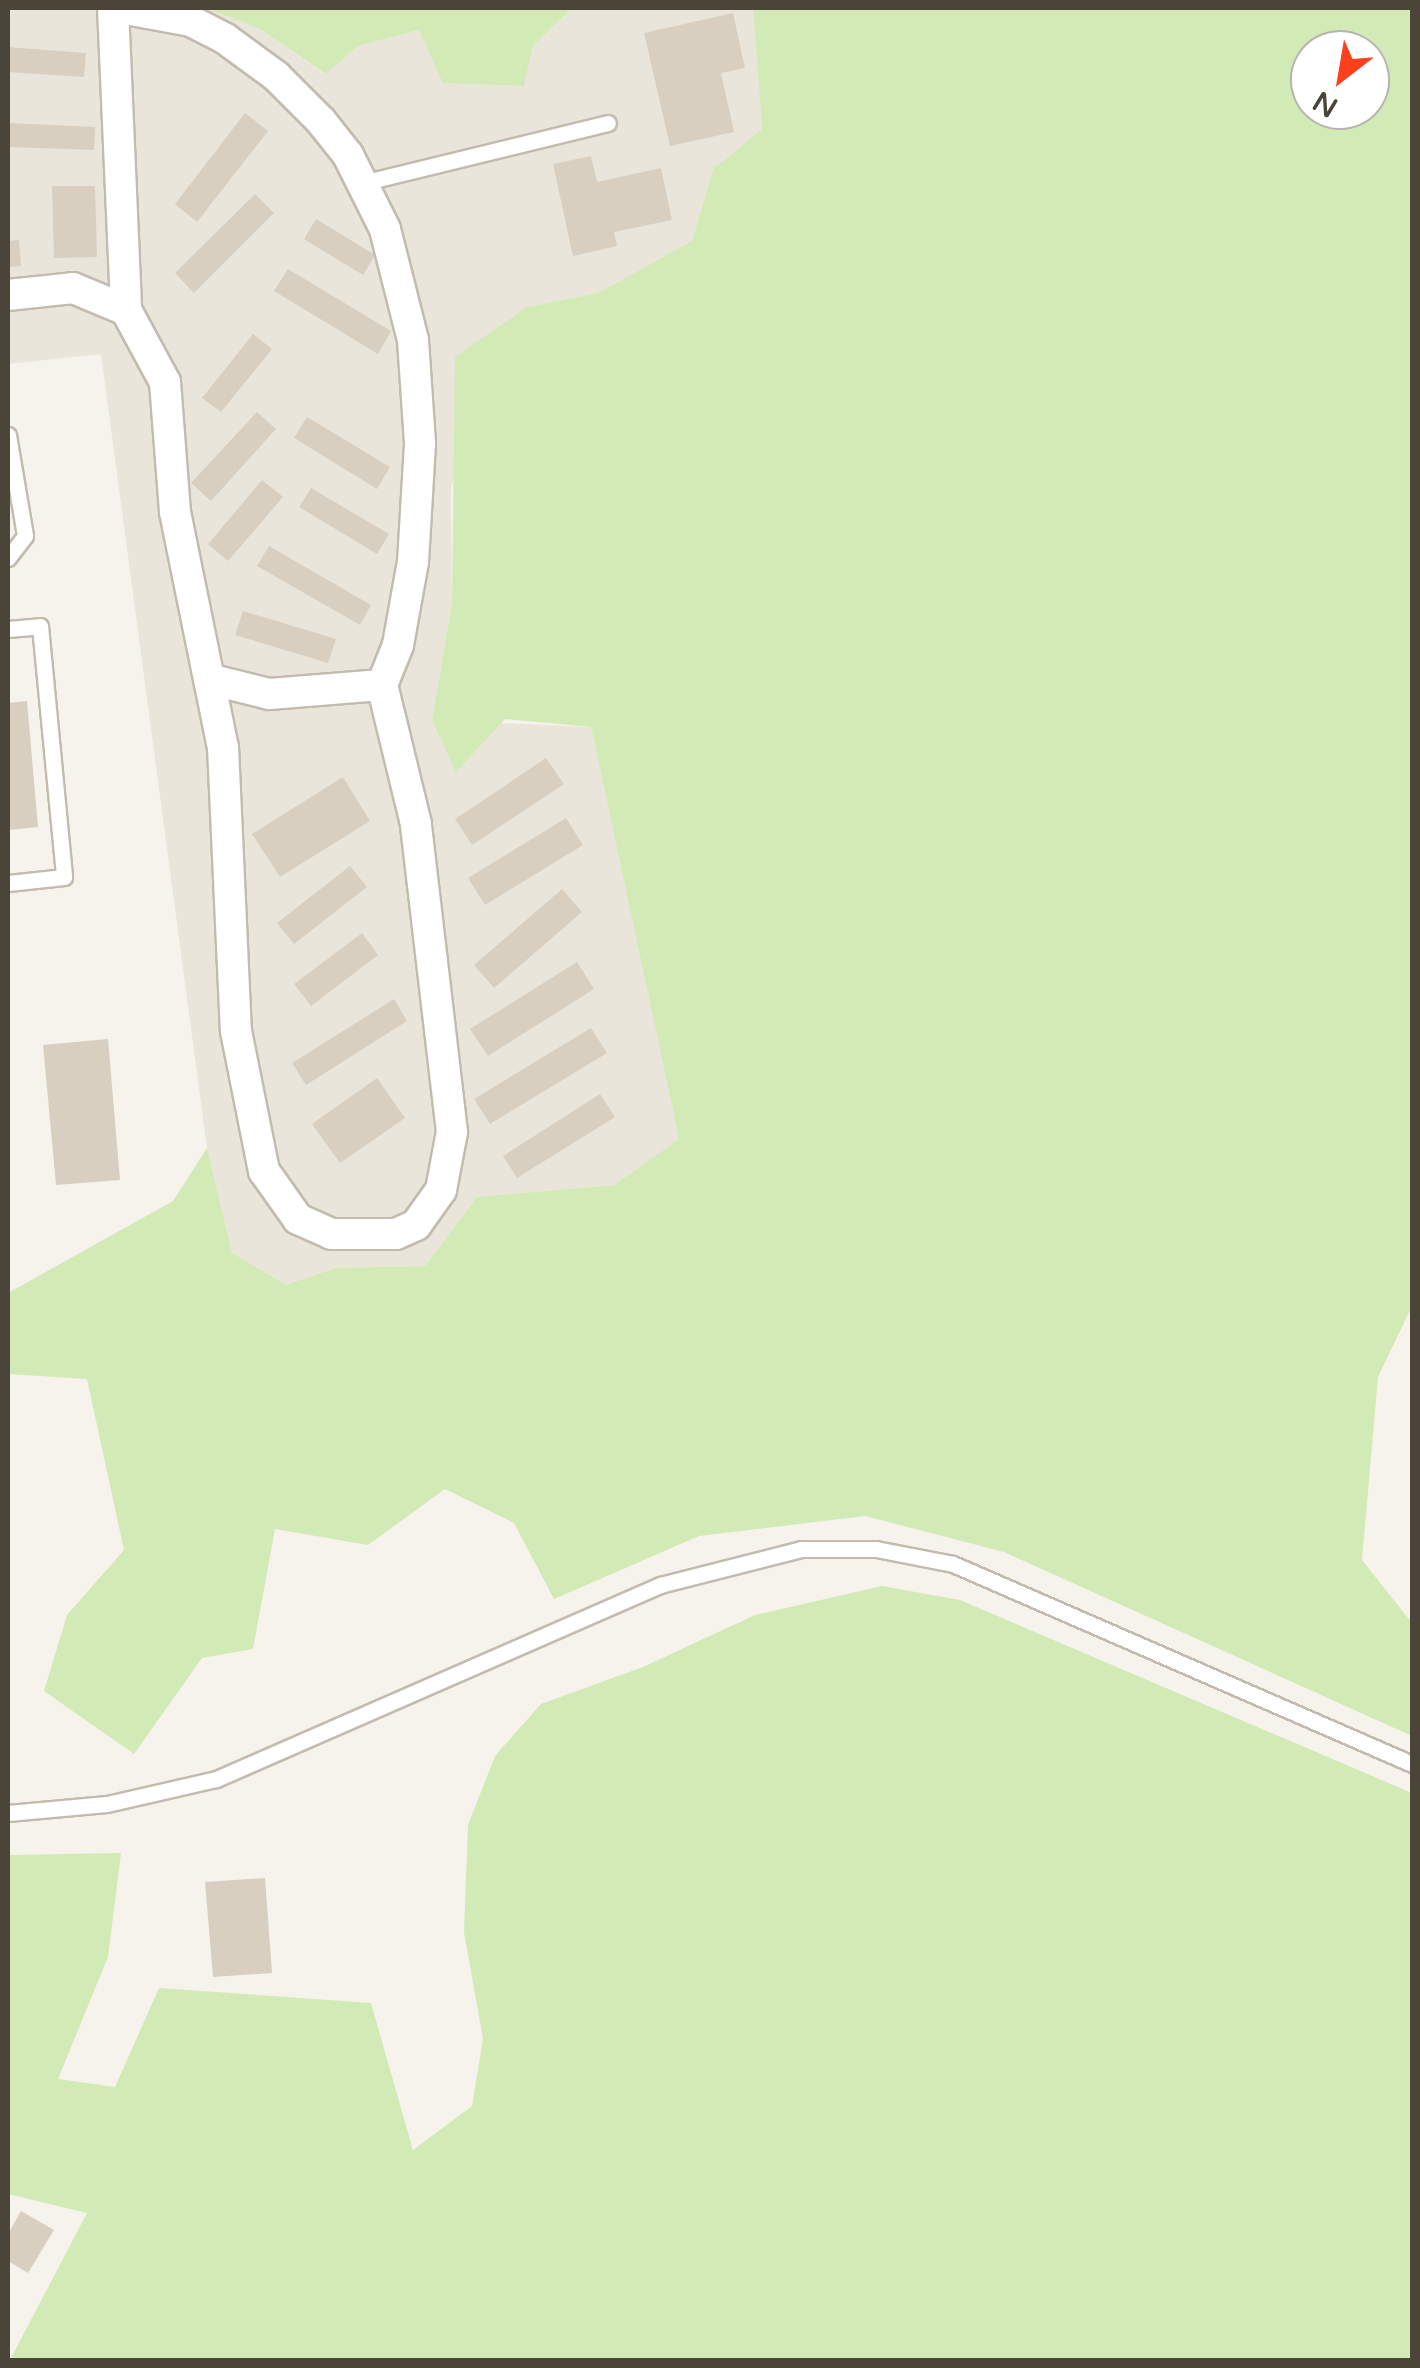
<!DOCTYPE html>
<style>
body{margin:0}
#map{position:relative;width:1420px;height:2368px;overflow:hidden;background:#f6f3ec;font-family:"Varela Round",sans-serif}
div>[style]{position:absolute}
[style*='--x']{left:calc(var(--x)*1px);top:calc(var(--y)*1px);width:calc(var(--w)*1px);rotate:calc(var(--a)*1deg)}
.residential>*{inset:0;background:#eae5da}
.green>*{inset:0;background:#d2eab5}
.building>*{inset:0;background:#d8cfc1}
.roads{filter:drop-shadow(2px 0 #c2bbae) drop-shadow(-2px 0 #c2bbae) drop-shadow(0 2px #c2bbae) drop-shadow(0 -2px #c2bbae)}
.lane>*{height:15px;margin:-7.5px;padding:0 7.5px;transform-origin:7.5px;border-radius:7.5px;background:#fff}
.street>*{height:30px;margin:-15px;padding:0 15px;transform-origin:15px;border-radius:15px;background:#fff}
span{translate:-50% -50%;white-space:nowrap;text-align:center;line-height:1.15;-webkit-text-stroke:8px #fff;paint-order:stroke}
.frame{position:absolute;inset:0;border:10px solid #4b4439;pointer-events:none}
.north{position:absolute;left:1290px;top:30px;width:100px;height:100px;box-sizing:border-box;background:#fff;border:2px solid #b7b4b0;border-radius:50%;rotate:211deg;font-size:28px;font-weight:700;line-height:40px;text-align:center;color:#4b4439}
.north::after{content:'';display:block;margin:auto;width:35px;height:45px;background:#fc3f1d;clip-path:polygon(50% 0,100% 100%,50% 72%,0 100%)}
</style>
<div id="map">
<div class="residential">
<i style="clip-path:polygon(8px 8px,206px 8px,260px 29px,325px 74px,358px 46px,420px 30px,444px 83px,524px 86px,533px 46px,572px 8px,753px 8px,762px 129px,713px 169px,692px 241px,598px 293px,527px 307px,451px 487px,452px 603px,432px 720px,591px 727px,679px 1139px,614px 1185px,477px 1197px,425px 1266px,336px 1268px,285px 1286px,232px 1253px,207px 1148px,101px 354px,8px 364px)"></i>
</div>
<div class="green">
<i style="clip-path:polygon(206px 8px,572px 8px,533px 46px,524px 86px,443px 83px,419px 30px,358px 46px,326px 74px,260px 29px)"></i>
<i style="clip-path:polygon(evenodd,753px 8px,1412px 8px,1412px 1306px,1378px 1377px,1362px 1560px,1412px 1623px,1412px 1736px,1004px 1552px,865px 1516px,699px 1536px,554px 1599px,514px 1523px,445px 1489px,368px 1545px,275px 1529px,253px 1649px,202px 1658px,134px 1754px,44px 1691px,67px 1615px,124px 1550px,87px 1379px,8px 1374px,8px 1293px,173px 1201px,207px 1148px,232px 1253px,286px 1285px,336px 1268px,425px 1266px,477px 1197px,614px 1185px,679px 1139px,591px 727px,505px 719px,456px 772px,432px 720px,452px 603px,455px 357px,527px 307px,598px 293px,692px 241px,713px 169px,762px 129px,753px 8px,1310px 50px,1370px 50px,1370px 110px,1310px 110px,1310px 50px)"></i>
<i style="clip-path:polygon(882px 1586px,960px 1600px,1412px 1793px,1412px 2360px,10px 2360px,87px 2213px,8px 2194px,8px 1855px,121px 1853px,108px 1957px,58px 2079px,115px 2087px,159px 1988px,371px 2003px,413px 2150px,472px 2106px,483px 2039px,464px 1932px,468px 1825px,495px 1756px,541px 1704px,643px 1667px,755px 1615px)"></i>
</div>
<div class="building">
<i style="clip-path:polygon(733px 13px,745px 68px,721px 73px,734px 132px,670px 146px,644px 33px)"></i>
<i style="clip-path:polygon(8px 47px,86px 53px,84px 77px,8px 72px)"></i>
<i style="clip-path:polygon(245px 113px,268px 131px,197px 222px,175px 204px)"></i>
<i style="clip-path:polygon(8px 123px,95px 127px,94px 150px,8px 147px)"></i>
<i style="clip-path:polygon(591px 156px,597px 182px,661px 168px,672px 220px,614px 232px,617px 246px,573px 256px,553px 164px)"></i>
<i style="clip-path:polygon(52px 186px,95px 186px,97px 257px,54px 258px)"></i>
<i style="clip-path:polygon(255px 194px,274px 213px,194px 293px,175px 273px)"></i>
<i style="clip-path:polygon(316px 219px,375px 255px,363px 275px,304px 239px)"></i>
<i style="clip-path:polygon(19px 240px,21px 266px,8px 267px,8px 241px)"></i>
<i style="clip-path:polygon(288px 269px,391px 331px,378px 354px,274px 291px)"></i>
<i style="clip-path:polygon(253px 334px,272px 349px,221px 412px,202px 398px)"></i>
<i style="clip-path:polygon(257px 412px,276px 429px,211px 501px,191px 483px)"></i>
<i style="clip-path:polygon(307px 417px,390px 467px,377px 489px,294px 438px)"></i>
<i style="clip-path:polygon(262px 480px,283px 497px,228px 561px,208px 544px)"></i>
<i style="clip-path:polygon(311px 488px,389px 534px,377px 554px,299px 507px)"></i>
<i style="clip-path:polygon(269px 546px,371px 605px,360px 625px,257px 566px)"></i>
<i style="clip-path:polygon(243px 611px,336px 639px,328px 663px,235px 635px)"></i>
<i style="clip-path:polygon(27px 701px,38px 827px,8px 830px,8px 703px)"></i>
<i style="clip-path:polygon(546px 758px,564px 784px,472px 845px,455px 819px)"></i>
<i style="clip-path:polygon(343px 777px,370px 821px,280px 877px,252px 834px)"></i>
<i style="clip-path:polygon(566px 818px,583px 845px,485px 905px,468px 878px)"></i>
<i style="clip-path:polygon(350px 866px,367px 887px,294px 944px,277px 923px)"></i>
<i style="clip-path:polygon(562px 889px,582px 912px,494px 988px,474px 965px)"></i>
<i style="clip-path:polygon(362px 933px,378px 955px,311px 1006px,294px 984px)"></i>
<i style="clip-path:polygon(577px 962px,594px 989px,488px 1056px,470px 1029px)"></i>
<i style="clip-path:polygon(394px 999px,407px 1021px,306px 1085px,292px 1063px)"></i>
<i style="clip-path:polygon(591px 1028px,607px 1053px,490px 1124px,474px 1099px)"></i>
<i style="clip-path:polygon(108px 1039px,120px 1180px,56px 1185px,43px 1045px)"></i>
<i style="clip-path:polygon(377px 1078px,405px 1118px,340px 1163px,312px 1124px)"></i>
<i style="clip-path:polygon(600px 1094px,615px 1117px,517px 1178px,503px 1156px)"></i>
<i style="clip-path:polygon(265px 1878px,272px 1973px,213px 1977px,205px 1882px)"></i>
<i style="clip-path:polygon(21px 2211px,54px 2230px,28px 2273px,8px 2261px,8px 2234px)"></i>
</div>
<div class="roads">
<div class="lane">
<i style="--x:362;--y:183;--w:253;--a:-13.7"></i>
<i style="--x:8;--y:435;--w:102;--a:80.4"></i>
<i style="--x:25;--y:536;--w:28;--a:128"></i>
<i style="--x:8;--y:629;--w:32;--a:-5"></i>
<i style="--x:40;--y:626;--w:252;--a:84.5"></i>
<i style="--x:64;--y:877;--w:56;--a:173.9"></i>
<i style="--x:8;--y:1813;--w:99;--a:-5.2"></i>
<i style="--x:107;--y:1804;--w:112;--a:-12.9"></i>
<i style="--x:216;--y:1779;--w:485;--a:-23.6"></i>
<i style="--x:660;--y:1585;--w:146;--a:-14.3"></i>
<i style="--x:801;--y:1549;--w:75;--a:0"></i>
<i style="--x:876;--y:1549;--w:78;--a:11"></i>
<i style="--x:953;--y:1564;--w:501;--a:23.54"></i>
</div>
<div class="street">
<i style="--x:113;--y:8;--w:302;--a:87.5"></i>
<i style="--x:126;--y:310;--w:82;--a:61.6"></i>
<i style="--x:165;--y:382;--w:130;--a:85.6"></i>
<i style="--x:175;--y:512;--w:240;--a:78.5"></i>
<i style="--x:223;--y:747;--w:284;--a:87.4"></i>
<i style="--x:236;--y:1031;--w:143;--a:78.7"></i>
<i style="--x:264;--y:1171;--w:59;--a:54.7"></i>
<i style="--x:298;--y:1219;--w:36;--a:24"></i>
<i style="--x:331;--y:1234;--w:65;--a:0"></i>
<i style="--x:396;--y:1234;--w:22;--a:-24"></i>
<i style="--x:416;--y:1225;--w:43;--a:-54.5"></i>
<i style="--x:441;--y:1190;--w:59;--a:-79.3"></i>
<i style="--x:452;--y:1132;--w:310;--a:-96.7"></i>
<i style="--x:416;--y:824;--w:143;--a:-103.7"></i>
<i style="--x:382;--y:685;--w:43;--a:-68.2"></i>
<i style="--x:398;--y:645;--w:84;--a:-79.8"></i>
<i style="--x:413;--y:562;--w:119;--a:-86.6"></i>
<i style="--x:420;--y:443;--w:103;--a:-93.9"></i>
<i style="--x:413;--y:340;--w:114;--a:-104.2"></i>
<i style="--x:385;--y:229;--w:83;--a:-116.6"></i>
<i style="--x:348;--y:155;--w:43;--a:-128.5"></i>
<i style="--x:321;--y:121;--w:64;--a:-135"></i>
<i style="--x:276;--y:76;--w:64;--a:-143.8"></i>
<i style="--x:224;--y:38;--w:37;--a:-153"></i>
<i style="--x:191;--y:21;--w:72;--a:-169.6"></i>
<i style="--x:8;--y:295;--w:65;--a:-6.1"></i>
<i style="--x:73;--y:288;--w:57;--a:22.5"></i>
<i style="--x:209;--y:679;--w:62;--a:14"></i>
<i style="--x:269;--y:694;--w:113;--a:-4.6"></i>
</div>
</div>
<div class="frame"></div>
<div class="north">N</div>
</div>
